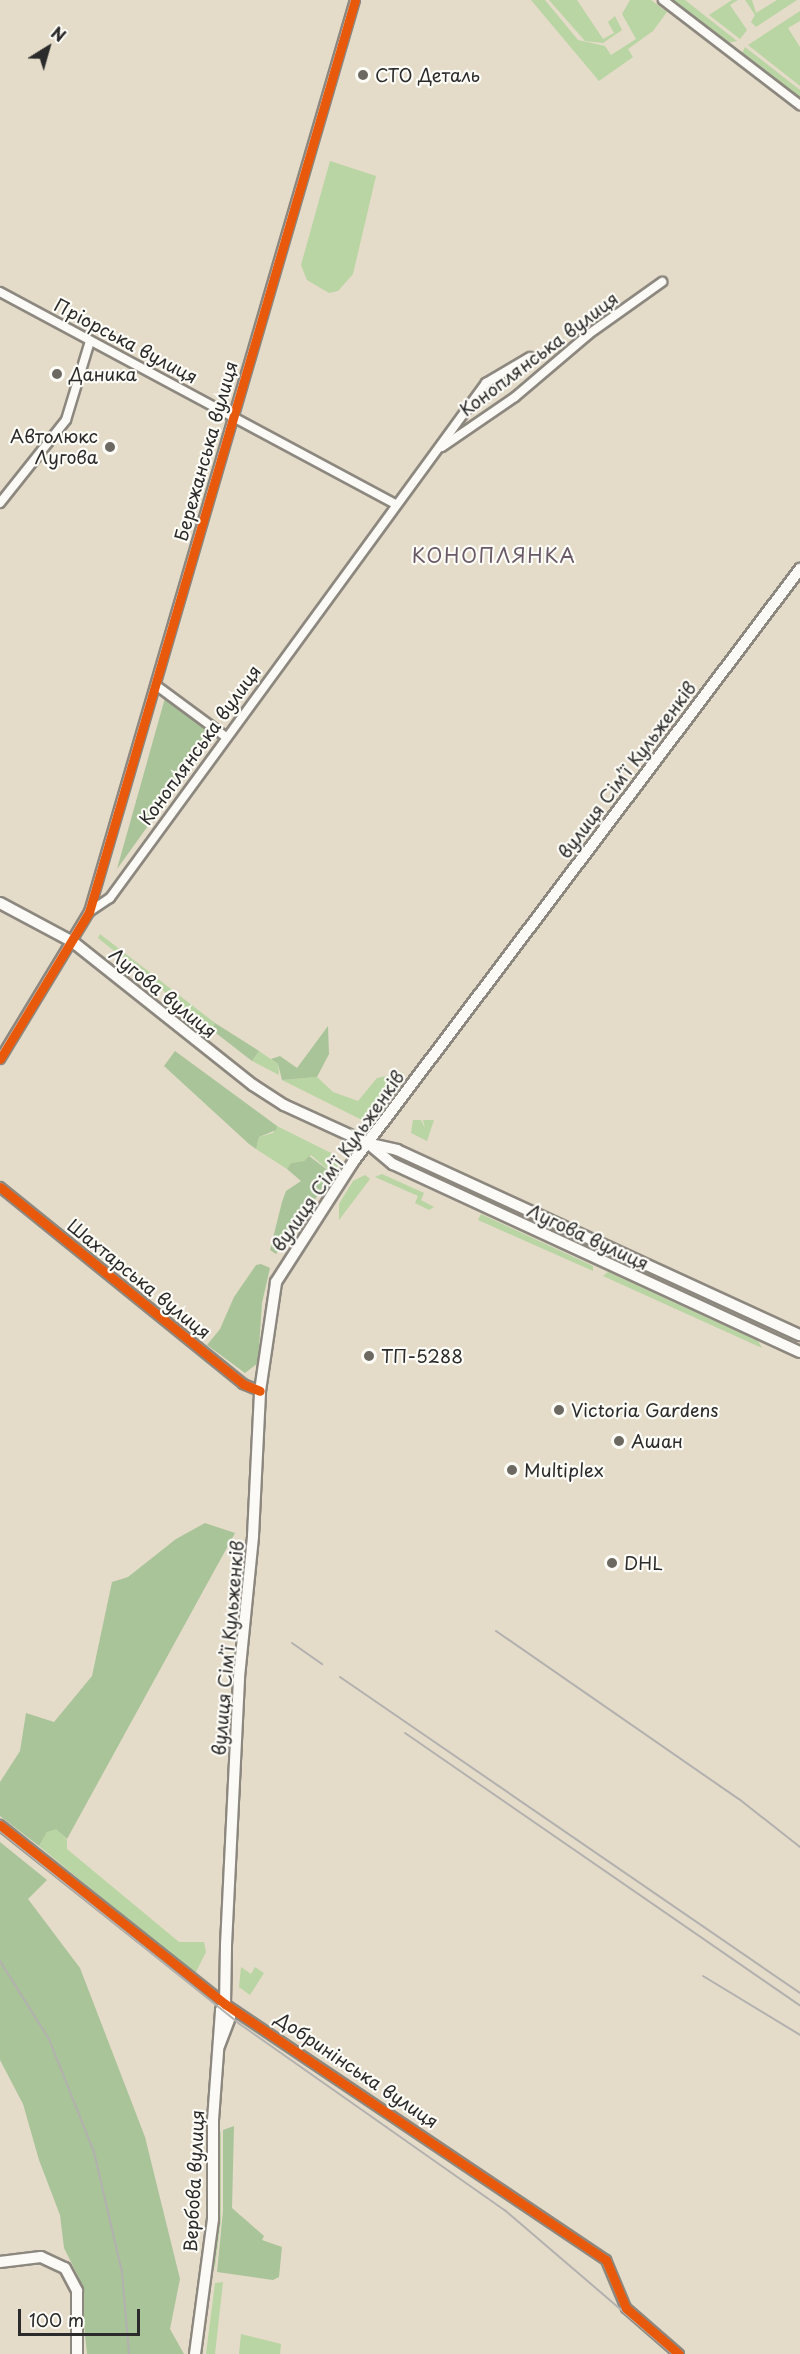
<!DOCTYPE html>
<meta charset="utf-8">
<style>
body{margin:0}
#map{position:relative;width:800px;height:2354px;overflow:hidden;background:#e4dbc9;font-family:"Playpen Sans",sans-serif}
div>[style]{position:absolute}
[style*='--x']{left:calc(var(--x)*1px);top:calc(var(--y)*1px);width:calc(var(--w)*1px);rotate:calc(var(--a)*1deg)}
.green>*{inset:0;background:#b9d5a3}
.forest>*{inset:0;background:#a9c499}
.roads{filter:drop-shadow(2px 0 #8d887f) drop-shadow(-2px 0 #8d887f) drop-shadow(0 2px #8d887f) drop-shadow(0 -2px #8d887f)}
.minor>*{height:8px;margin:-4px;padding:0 4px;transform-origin:4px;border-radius:4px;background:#fbfaf7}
.major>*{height:10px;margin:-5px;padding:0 5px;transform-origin:5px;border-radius:5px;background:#fbfaf7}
.tram>*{height:1.5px;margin:-0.75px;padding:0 0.75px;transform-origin:0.75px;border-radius:0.75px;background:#b3b1af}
.rail>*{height:2px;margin:-1px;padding:0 1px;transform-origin:1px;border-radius:1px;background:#b3b1af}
.cycleway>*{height:9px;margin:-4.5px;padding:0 4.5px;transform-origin:4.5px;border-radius:4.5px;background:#e8590c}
.dots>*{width:16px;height:16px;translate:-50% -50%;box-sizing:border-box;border:3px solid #fdfcf7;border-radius:50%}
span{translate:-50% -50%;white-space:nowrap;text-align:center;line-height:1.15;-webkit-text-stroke:4.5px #fdfcf7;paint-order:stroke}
.poi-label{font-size:18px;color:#2b2b2b}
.left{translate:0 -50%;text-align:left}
.right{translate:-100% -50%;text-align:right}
.street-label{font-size:18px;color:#2b2b2b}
.neighbourhood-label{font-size:20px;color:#6a5966;letter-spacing:1.5px}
.north{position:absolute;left:18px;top:18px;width:60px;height:60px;-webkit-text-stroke:4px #fdfcf7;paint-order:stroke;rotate:37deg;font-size:16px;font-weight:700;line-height:24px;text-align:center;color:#2b2b2b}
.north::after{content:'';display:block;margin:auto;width:21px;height:27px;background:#2b2b2b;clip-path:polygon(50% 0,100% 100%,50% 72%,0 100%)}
.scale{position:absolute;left:18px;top:2309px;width:122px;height:27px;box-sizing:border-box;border:3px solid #2b2b2b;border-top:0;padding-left:8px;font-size:18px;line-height:21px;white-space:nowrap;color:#2b2b2b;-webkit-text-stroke:4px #fdfcf7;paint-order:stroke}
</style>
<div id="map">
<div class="green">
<i style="clip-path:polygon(531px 0,545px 0,578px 40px,605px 46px,611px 55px,636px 39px,622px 14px,630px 0,651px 0,667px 12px,653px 31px,628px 49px,633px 57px,599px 81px)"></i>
<i style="clip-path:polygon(549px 0,577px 0,603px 39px,614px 33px,608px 22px,615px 16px,622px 30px,603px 43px,585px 41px)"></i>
<i style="clip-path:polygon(671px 0,685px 0,737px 41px,727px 43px)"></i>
<i style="clip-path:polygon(732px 0,738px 0,730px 5px,747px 30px,740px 39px,709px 15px)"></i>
<i style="clip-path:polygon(745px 0,752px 0,756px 13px,777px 0,797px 0,756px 27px,751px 22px,755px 15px)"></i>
<i style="clip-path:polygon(800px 11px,800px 21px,788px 28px,800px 47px,800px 86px,748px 45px)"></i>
<i style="clip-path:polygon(745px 47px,800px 90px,800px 99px,742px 53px)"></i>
<i style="clip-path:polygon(330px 161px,376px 176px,353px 274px,338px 291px,329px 293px,307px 280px,301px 265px)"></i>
<i style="clip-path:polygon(100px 934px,215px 1023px,212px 1030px,98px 938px)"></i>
<i style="clip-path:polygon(259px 1051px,278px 1064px,279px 1075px,252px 1061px)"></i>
<i style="clip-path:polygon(404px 1072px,381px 1107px,362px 1120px,282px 1080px,317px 1077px,333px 1092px,358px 1101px,377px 1078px)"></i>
<i style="clip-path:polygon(413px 1120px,421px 1120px,425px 1128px,423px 1120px,434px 1120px,427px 1141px,411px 1133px)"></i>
<i style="clip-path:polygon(277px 1126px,331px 1153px,338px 1166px,333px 1174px,311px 1155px,304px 1161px,291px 1163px,287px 1169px,256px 1149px,259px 1137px,273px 1133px)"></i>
<i style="clip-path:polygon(382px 1174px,424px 1193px,421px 1200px,434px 1207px,429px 1210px,415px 1203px,418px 1196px,375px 1177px)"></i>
<i style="clip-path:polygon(365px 1175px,370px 1179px,339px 1220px,339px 1204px,353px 1181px)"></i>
<i style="clip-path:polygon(481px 1214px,593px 1266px,593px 1271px,478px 1220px)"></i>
<i style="clip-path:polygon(608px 1272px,758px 1341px,762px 1348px,603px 1276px)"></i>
<i style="clip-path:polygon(56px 1828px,67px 1840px,67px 1849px,179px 1942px,204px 1942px,206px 1952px,195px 1974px,39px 1846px,47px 1832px)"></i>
<i style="clip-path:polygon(241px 1967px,251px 1974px,255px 1967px,264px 1973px,250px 1995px,239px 1987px)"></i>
<i style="clip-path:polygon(221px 2132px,221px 2220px,215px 2268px,212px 2262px,217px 2135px)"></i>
<i style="clip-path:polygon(223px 2282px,215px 2354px,206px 2354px,215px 2283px)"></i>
<i style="clip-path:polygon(241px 2334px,281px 2344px,280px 2354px,239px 2354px)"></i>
</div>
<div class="forest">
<i style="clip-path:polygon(165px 698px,214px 734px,117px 869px)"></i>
<i style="clip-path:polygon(215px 1023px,259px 1051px,252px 1061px,212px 1030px)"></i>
<i style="clip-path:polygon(328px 1026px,329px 1054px,317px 1077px,282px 1080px,278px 1064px,271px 1059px,280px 1056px,297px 1068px)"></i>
<i style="clip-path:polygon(175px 1051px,277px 1126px,276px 1130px,259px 1137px,256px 1149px,249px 1144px,164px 1066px)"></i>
<i style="clip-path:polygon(309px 1156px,333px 1174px,276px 1254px,270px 1250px,282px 1202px,286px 1191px,301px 1181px,287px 1169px,291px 1163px,304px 1161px)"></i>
<i style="clip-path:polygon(261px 1264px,270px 1268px,262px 1303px,258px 1363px,245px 1373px,207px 1345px,220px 1329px,234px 1297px,256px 1265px)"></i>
<i style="clip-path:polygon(205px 1523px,235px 1533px,67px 1839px,56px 1829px,47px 1832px,39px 1846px,0 1816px,0 1782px,20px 1751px,26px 1713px,54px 1722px,92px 1676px,112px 1582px,128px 1577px,176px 1539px)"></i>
<i style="clip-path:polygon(0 1842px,47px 1880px,28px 1899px,80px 1968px,145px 2137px,180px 2279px,170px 2329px,184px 2354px,87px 2354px,79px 2278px,64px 2248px,60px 2215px,39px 2160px,23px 2104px,0 2060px)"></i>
<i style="clip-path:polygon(234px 2126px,232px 2208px,264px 2236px,262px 2240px,282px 2247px,279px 2277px,273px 2280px,217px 2272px,223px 2211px,223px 2130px)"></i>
</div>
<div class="roads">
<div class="minor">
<i style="--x:663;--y:0;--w:173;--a:37.5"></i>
<i style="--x:0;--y:292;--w:448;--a:28.2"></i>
<i style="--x:442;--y:447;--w:88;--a:-34.4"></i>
<i style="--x:515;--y:397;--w:97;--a:-40.4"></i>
<i style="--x:589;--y:334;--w:90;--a:-35.5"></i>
<i style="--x:0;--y:503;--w:106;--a:-51.5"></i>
<i style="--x:66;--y:420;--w:83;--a:-73.1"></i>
<i style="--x:157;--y:686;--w:86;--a:36.5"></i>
<i style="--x:89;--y:912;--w:25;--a:-34"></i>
<i style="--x:110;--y:898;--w:638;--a:-53.87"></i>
<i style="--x:486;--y:383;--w:51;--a:-30.6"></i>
<i style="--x:0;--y:1059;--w:172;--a:-58.8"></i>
<i style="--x:89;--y:912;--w:950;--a:-73.74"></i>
<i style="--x:0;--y:1187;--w:313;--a:39"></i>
<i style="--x:243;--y:1384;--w:18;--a:22"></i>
<i style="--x:0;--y:1825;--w:288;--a:38.5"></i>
<i style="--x:225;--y:2004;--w:459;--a:33.9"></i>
<i style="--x:606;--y:2260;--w:52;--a:67.4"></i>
<i style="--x:626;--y:2308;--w:70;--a:41"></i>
</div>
<div class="major">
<i style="--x:0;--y:903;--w:83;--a:28.1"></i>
<i style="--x:73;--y:942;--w:230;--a:38.5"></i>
<i style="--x:253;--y:1085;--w:37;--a:33"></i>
<i style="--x:284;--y:1105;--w:91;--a:24.6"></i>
<i style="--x:367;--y:1143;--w:31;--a:13"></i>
<i style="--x:397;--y:1150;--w:443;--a:24.7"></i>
<i style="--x:370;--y:1145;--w:30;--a:40"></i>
<i style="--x:393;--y:1164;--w:448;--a:24.8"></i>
<i style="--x:219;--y:2046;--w:31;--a:-69"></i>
<i style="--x:230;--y:2017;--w:14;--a:-111"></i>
<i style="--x:225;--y:2004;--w:59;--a:-89"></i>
<i style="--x:226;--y:1945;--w:268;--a:-87.2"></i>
<i style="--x:239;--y:1677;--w:142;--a:-84.3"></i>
<i style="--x:253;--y:1536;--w:145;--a:-87.2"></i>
<i style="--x:260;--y:1391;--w:110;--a:-81.6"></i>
<i style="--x:276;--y:1282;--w:143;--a:-57.3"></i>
<i style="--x:353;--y:1162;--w:743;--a:-52.99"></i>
<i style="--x:0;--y:2262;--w:41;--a:-7"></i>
<i style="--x:41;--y:2257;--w:26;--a:25"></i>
<i style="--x:65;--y:2268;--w:26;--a:62"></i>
<i style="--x:77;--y:2291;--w:63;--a:90"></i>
<i style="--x:195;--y:2354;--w:136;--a:-82.4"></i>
<i style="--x:213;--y:2219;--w:99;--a:-90"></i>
<i style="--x:213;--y:2120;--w:110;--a:-85.8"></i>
<i style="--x:221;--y:2010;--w:7;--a:-56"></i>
</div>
</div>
<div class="tram">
<i style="--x:0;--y:1831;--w:308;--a:38.8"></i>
<i style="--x:240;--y:2024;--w:324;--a:35.1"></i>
<i style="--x:505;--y:2210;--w:221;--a:40.6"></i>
</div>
<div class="rail">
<i style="--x:496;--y:1631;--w:295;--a:34.7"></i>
<i style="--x:739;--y:1799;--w:78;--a:38.2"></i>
<i style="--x:292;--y:1643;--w:37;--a:35"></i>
<i style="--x:340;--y:1677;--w:558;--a:34.49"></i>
<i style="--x:405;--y:1733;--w:480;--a:34.6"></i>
<i style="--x:0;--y:1961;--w:92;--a:57.9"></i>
<i style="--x:49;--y:2039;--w:122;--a:68.3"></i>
<i style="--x:94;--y:2152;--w:123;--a:76.9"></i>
<i style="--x:122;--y:2272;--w:82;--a:85.1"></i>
<i style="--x:703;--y:1976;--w:114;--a:31.3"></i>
</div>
<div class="cycleway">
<i style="--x:0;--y:1059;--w:172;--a:-58.8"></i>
<i style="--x:89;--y:912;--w:950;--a:-73.74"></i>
<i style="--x:0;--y:1187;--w:313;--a:39"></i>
<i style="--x:243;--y:1384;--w:18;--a:22"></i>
<i style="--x:0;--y:1825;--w:288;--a:38.5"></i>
<i style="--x:225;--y:2004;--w:459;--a:33.9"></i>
<i style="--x:606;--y:2260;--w:52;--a:67.4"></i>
<i style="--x:626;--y:2308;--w:70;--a:41"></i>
</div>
<div class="dots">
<i style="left:363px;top:75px;background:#6c6962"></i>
<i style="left:57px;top:374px;background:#6c6962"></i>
<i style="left:110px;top:447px;background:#6c6962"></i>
<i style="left:369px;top:1356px;background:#6c6962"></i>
<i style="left:559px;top:1410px;background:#6c6962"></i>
<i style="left:619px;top:1441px;background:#6c6962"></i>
<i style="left:512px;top:1470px;background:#6c6962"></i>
<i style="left:612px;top:1563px;background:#6c6962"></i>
</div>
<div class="poi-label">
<span class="left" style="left:375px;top:75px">СТО Деталь</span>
<span class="left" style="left:69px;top:374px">Даника</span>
<span class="right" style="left:98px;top:447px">Автолюкс<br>Лугова</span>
<span class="left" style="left:381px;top:1356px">ТП-5288</span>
<span class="left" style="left:571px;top:1410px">Victoria Gardens</span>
<span class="left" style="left:631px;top:1441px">Ашан</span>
<span class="left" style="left:524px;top:1470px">Multiplex</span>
<span class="left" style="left:624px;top:1563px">DHL</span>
</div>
<div class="street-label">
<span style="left:126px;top:341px;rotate:28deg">Пріорська вулиця</span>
<span style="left:539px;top:354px;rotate:-37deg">Коноплянська вулиця</span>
<span style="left:206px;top:451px;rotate:-74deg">Бережанська вулиця</span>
<span style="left:200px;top:745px;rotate:-54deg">Коноплянська вулиця</span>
<span style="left:627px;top:770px;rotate:-53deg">вулиця Сімʼї Кульженків</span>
<span style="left:163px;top:993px;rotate:39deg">Лугова вулиця</span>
<span style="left:338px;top:1161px;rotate:-55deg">вулиця Сімʼї Кульженків</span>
<span style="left:588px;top:1237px;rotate:25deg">Лугова вулиця</span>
<span style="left:139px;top:1279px;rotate:39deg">Шахтарська вулиця</span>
<span style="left:228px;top:1648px;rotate:-85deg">вулиця Сімʼї Кульженків</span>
<span style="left:357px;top:2070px;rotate:34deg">Добринінська вулиця</span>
<span style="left:194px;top:2181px;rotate:-87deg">Вербова вулиця</span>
</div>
<div class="neighbourhood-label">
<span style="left:494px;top:555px">КОНОПЛЯНКА</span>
</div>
<div class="north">N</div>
<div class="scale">100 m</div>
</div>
